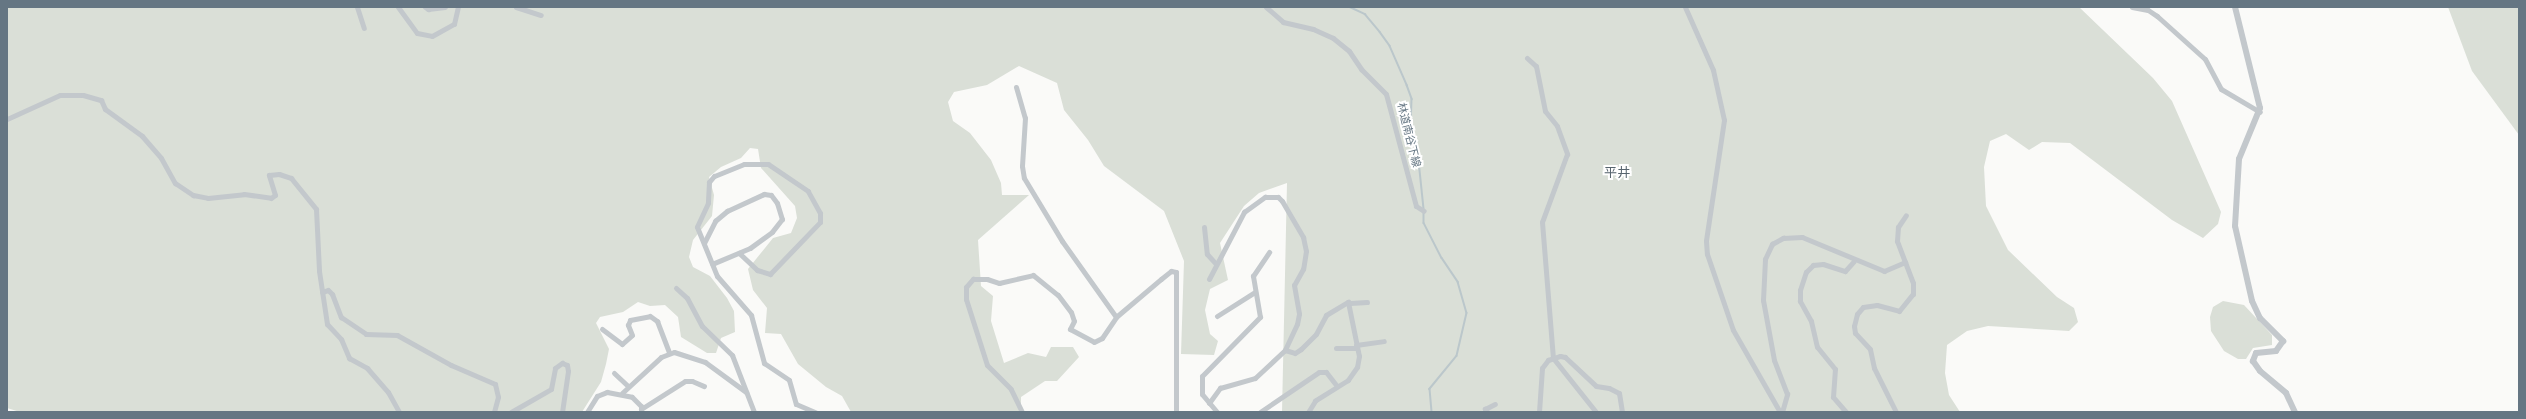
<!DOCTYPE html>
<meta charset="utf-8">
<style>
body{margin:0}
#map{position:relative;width:2526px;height:419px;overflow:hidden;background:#fafaf8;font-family:Montserrat,"Noto Sans JP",sans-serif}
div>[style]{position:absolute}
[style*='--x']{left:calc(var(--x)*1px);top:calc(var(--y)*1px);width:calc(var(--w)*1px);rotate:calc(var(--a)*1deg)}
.green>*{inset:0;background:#dadfd7}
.stream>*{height:1.5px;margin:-0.75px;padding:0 0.75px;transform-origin:0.75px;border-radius:0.75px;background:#bbc7cb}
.minor>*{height:5px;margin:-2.5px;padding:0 2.5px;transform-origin:2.5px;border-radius:2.5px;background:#c3c8cc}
.tertiary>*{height:6px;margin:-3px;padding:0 3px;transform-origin:3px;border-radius:3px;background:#c3c8cc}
span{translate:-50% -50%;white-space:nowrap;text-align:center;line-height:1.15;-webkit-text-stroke:4px #fff;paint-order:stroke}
.street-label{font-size:11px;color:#657683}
.quarter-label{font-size:13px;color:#57646e}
.frame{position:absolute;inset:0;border:8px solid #657683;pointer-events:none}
</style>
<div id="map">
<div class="green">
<i style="clip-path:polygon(7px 7px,2079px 7px,2153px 78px,2172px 101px,2221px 212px,2218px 224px,2203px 238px,2172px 220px,2070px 143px,2042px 142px,2029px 150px,2006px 134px,1990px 141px,1984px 167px,1986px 206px,2008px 250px,2057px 297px,2074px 308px,2078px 322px,2069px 331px,1988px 326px,1967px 331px,1947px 345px,1945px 373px,1949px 395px,1960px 412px,1282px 412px,1287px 183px,1259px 193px,1244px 206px,1220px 243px,1228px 280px,1210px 289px,1205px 310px,1210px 334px,1218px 341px,1214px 355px,1181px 354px,1184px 261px,1164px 211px,1104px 166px,1088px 140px,1064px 110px,1057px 83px,1019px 66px,987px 85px,954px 92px,948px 102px,953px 121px,970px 133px,991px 160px,1001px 183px,1002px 195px,1029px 195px,978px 240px,981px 286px,993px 296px,991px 321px,1004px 363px,1028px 353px,1046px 357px,1051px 347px,1073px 347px,1079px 357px,1057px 381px,1045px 381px,1021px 397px,1021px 412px,851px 412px,842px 396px,826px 387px,798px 364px,781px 334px,765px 333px,767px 308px,753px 290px,748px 269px,773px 238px,791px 233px,797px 218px,795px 206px,761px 168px,758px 149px,750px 148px,741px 158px,721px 167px,709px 177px,714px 195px,712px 216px,693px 240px,689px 257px,693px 267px,710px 276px,727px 298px,734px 311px,735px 332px,721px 338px,716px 353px,707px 353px,681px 337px,678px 317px,665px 305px,650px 306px,638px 302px,623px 312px,600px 317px,596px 323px,609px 349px,606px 364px,601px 382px,582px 412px,20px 412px,7px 408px)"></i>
<i style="clip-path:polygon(2448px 7px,2519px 7px,2519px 135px,2472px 71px)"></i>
<i style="clip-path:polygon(2223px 301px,2244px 305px,2272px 335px,2272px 345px,2253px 348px,2246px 359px,2238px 359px,2224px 351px,2211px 331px,2210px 317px,2213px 307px)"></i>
</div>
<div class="stream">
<i style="--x:1350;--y:7;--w:17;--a:25"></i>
<i style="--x:1365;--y:14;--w:23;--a:50"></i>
<i style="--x:1380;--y:32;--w:17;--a:54"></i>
<i style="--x:1390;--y:46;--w:43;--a:66.4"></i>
<i style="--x:1407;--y:85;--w:15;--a:70"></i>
<i style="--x:1412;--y:99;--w:26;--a:92"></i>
<i style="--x:1411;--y:125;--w:27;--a:75"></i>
<i style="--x:1418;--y:151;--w:58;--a:84.1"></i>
<i style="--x:1424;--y:213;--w:10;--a:90"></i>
<i style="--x:1424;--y:223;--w:39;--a:63"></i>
<i style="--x:1442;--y:258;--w:29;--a:56"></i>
<i style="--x:1458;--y:282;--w:32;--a:74"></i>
<i style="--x:1467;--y:313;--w:44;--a:103.1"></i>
<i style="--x:1457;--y:356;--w:43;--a:129.3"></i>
<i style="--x:1430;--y:389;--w:23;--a:85"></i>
</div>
<div class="minor">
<i style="--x:357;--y:7;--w:22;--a:72"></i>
<i style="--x:398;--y:7;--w:32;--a:54"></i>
<i style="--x:417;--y:33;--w:15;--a:11"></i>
<i style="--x:432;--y:36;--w:25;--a:-29"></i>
<i style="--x:454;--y:24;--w:17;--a:-77"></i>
<i style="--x:425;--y:7;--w:4;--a:34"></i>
<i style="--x:428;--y:9;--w:17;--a:-7"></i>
<i style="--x:516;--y:7;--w:26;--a:18"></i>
<i style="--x:1266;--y:7;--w:23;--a:41"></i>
<i style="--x:1283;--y:22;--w:31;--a:13"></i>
<i style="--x:1313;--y:29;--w:22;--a:24"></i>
<i style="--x:1333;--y:38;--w:21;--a:39"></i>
<i style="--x:1349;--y:51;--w:22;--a:56"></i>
<i style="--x:1361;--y:69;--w:35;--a:45"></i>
<i style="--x:1386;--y:94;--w:116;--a:75"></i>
<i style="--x:1416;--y:206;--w:9;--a:32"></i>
<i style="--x:1685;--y:7;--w:69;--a:66"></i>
<i style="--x:1713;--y:70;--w:51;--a:77.6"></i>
<i style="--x:1724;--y:120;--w:122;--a:98.5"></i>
<i style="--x:1706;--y:241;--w:13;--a:86"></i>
<i style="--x:1707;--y:254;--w:80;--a:71.1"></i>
<i style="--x:1733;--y:330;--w:95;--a:60.2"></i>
<i style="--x:2132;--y:7;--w:16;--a:11"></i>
<i style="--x:2148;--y:10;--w:11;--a:34"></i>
<i style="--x:2157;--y:16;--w:64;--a:41.9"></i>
<i style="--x:2205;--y:59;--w:34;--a:62"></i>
<i style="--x:2221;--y:89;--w:45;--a:30.5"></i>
<i style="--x:1527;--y:58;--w:12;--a:42"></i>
<i style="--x:1536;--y:66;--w:46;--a:78.7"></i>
<i style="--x:1545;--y:111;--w:19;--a:51"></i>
<i style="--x:1557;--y:126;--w:30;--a:70"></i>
<i style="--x:1567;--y:154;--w:72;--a:110.2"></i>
<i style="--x:1542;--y:222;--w:136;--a:85.4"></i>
<i style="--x:1553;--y:358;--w:69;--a:51.5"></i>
<i style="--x:1016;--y:87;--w:32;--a:74"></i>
<i style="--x:1025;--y:118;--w:48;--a:93.6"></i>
<i style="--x:1022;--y:166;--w:12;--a:81"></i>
<i style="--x:1024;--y:178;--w:74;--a:58.9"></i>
<i style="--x:1062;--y:241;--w:93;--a:54.6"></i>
<i style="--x:7;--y:119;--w:58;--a:-24.4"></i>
<i style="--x:60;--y:95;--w:23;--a:0"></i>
<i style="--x:83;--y:95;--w:19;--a:16"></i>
<i style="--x:101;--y:100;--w:10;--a:66"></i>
<i style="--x:105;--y:109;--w:46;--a:36.1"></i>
<i style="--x:142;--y:136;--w:29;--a:49"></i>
<i style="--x:161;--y:158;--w:29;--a:61"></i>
<i style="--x:175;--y:183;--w:22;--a:34"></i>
<i style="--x:193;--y:195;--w:15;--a:11"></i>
<i style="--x:208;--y:198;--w:36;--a:-6"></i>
<i style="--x:244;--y:194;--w:27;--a:8"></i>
<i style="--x:271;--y:198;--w:5;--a:-37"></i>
<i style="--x:275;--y:195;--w:21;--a:-107"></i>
<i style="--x:269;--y:175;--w:10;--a:-6"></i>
<i style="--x:279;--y:174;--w:13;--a:18"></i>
<i style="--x:291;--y:178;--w:40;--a:51"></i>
<i style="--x:316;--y:209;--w:62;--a:87.2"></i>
<i style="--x:319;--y:271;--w:54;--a:81.4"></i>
<i style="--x:327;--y:324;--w:21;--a:47"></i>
<i style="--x:341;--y:339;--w:21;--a:67"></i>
<i style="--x:349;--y:358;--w:21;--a:29"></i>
<i style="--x:367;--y:368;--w:32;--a:49"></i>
<i style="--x:388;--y:392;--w:23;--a:61"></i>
<i style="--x:1204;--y:227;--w:27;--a:84"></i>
<i style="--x:1207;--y:254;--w:13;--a:48"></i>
<i style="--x:704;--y:243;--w:25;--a:-63"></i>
<i style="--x:715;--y:221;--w:16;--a:-40"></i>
<i style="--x:727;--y:211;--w:41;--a:-24.7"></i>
<i style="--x:764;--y:194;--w:7;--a:8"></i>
<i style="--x:771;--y:195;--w:10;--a:53"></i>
<i style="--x:777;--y:203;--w:17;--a:73"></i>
<i style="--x:782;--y:219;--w:16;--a:128"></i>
<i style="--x:772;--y:232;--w:27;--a:144"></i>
<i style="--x:750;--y:248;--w:41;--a:157.2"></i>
<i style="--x:739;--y:253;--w:25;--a:43"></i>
<i style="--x:757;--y:270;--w:14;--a:17"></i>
<i style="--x:770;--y:274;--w:72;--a:-46.1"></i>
<i style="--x:820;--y:222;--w:9;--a:-90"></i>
<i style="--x:820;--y:213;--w:25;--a:-119"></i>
<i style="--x:808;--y:191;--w:48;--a:-146"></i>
<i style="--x:768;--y:164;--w:24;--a:180"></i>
<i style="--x:744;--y:164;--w:32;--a:158"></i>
<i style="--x:714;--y:176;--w:8;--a:130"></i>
<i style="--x:709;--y:182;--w:21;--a:93"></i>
<i style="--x:708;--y:203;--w:26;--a:115"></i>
<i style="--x:697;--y:227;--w:53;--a:67.8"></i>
<i style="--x:717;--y:276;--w:52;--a:48.9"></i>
<i style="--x:751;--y:315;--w:50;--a:74.8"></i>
<i style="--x:764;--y:363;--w:30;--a:34"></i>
<i style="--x:789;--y:380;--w:25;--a:74"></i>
<i style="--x:796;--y:404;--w:21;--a:23"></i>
<i style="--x:1209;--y:279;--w:76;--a:-62.4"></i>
<i style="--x:1244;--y:212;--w:26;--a:-36"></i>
<i style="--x:1265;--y:197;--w:13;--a:0"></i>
<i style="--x:1278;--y:197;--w:6;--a:45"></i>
<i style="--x:1282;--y:201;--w:42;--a:59.7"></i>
<i style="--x:1303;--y:237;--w:14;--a:78"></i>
<i style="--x:1306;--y:251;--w:18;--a:99"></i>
<i style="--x:1303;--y:269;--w:18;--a:119"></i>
<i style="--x:1294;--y:285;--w:29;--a:80"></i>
<i style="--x:1299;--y:314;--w:10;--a:101"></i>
<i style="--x:1297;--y:324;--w:29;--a:115"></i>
<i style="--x:1285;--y:350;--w:10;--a:17"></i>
<i style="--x:1295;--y:353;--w:7;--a:-34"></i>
<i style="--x:1301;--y:349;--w:21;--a:-45"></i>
<i style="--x:1316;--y:334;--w:21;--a:-62"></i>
<i style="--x:1326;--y:315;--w:26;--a:-31"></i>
<i style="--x:1348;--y:302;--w:55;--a:78.5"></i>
<i style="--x:1359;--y:356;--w:11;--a:100"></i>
<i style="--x:1357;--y:367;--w:16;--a:125"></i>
<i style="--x:1348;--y:380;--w:39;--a:148"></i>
<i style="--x:1315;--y:401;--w:13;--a:122"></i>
<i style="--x:676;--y:288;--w:15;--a:42"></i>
<i style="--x:687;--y:298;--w:32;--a:62"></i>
<i style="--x:702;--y:326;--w:42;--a:44"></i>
<i style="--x:732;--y:355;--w:61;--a:68.9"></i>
<i style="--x:322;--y:292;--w:6;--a:-18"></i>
<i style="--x:328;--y:290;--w:6;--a:45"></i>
<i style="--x:332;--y:294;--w:25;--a:69"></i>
<i style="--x:341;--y:317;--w:30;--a:34"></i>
<i style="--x:366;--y:334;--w:31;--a:2"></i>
<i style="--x:397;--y:335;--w:62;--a:29.1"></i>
<i style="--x:451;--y:365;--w:48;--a:23.4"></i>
<i style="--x:495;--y:384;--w:13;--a:77"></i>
<i style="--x:498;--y:397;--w:16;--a:105"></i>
<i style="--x:1350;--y:303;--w:17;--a:-3"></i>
<i style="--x:1217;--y:316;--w:45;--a:-32.3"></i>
<i style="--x:602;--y:329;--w:25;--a:37"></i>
<i style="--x:622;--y:344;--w:13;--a:-42"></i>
<i style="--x:632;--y:335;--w:11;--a:-112"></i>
<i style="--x:628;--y:325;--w:5;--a:-68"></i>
<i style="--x:630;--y:320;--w:20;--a:-11"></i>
<i style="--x:650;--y:316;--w:9;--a:36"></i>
<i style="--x:657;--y:321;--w:34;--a:69"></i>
<i style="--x:1356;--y:345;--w:28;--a:-8"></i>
<i style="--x:1336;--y:348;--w:21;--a:0"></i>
<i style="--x:614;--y:373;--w:19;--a:43"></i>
<i style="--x:622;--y:393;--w:53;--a:-42.7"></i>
<i style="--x:661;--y:357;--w:14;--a:-21"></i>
<i style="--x:674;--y:352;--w:33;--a:18"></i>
<i style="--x:705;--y:362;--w:51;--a:36.2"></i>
<i style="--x:1209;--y:403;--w:19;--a:-54"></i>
<i style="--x:1220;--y:388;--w:36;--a:-16"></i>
<i style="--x:1255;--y:378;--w:41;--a:-43"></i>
<i style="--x:641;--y:409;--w:52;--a:-32.5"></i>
<i style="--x:685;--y:381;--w:7;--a:0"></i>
<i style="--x:692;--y:381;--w:13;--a:23"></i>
<i style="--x:511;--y:412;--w:46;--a:-29.9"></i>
<i style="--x:551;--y:389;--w:21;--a:-79"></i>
<i style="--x:555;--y:368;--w:9;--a:-36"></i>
<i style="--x:562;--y:363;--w:5;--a:22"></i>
<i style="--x:567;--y:365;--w:6;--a:81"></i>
<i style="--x:568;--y:371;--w:41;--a:98.3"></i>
<i style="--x:587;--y:412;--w:19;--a:-58"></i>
<i style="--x:597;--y:396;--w:11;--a:-22"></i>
<i style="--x:607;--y:392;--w:25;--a:11"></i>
<i style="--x:632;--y:397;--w:13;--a:45"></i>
<i style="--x:641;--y:406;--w:6;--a:90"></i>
<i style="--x:1022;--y:412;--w:25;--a:-116"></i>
<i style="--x:1011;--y:389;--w:34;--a:-135"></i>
<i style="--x:987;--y:365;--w:69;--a:-107.7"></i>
<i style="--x:966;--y:299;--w:12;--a:-90"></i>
<i style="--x:966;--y:287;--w:11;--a:-49"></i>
<i style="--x:973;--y:279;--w:14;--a:0"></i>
<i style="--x:987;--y:279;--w:13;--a:18"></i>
<i style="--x:999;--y:283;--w:35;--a:-13"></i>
<i style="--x:1033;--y:275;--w:32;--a:39"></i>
<i style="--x:1058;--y:295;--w:21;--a:53"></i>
<i style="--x:1071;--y:312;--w:9;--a:72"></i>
<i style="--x:1074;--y:321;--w:9;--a:117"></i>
<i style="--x:1070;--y:329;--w:27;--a:28"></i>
<i style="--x:1094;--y:342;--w:9;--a:-27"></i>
<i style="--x:1102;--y:338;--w:25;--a:-56"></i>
<i style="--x:1116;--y:317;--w:59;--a:-40.2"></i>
<i style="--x:1161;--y:279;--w:13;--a:-39"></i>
<i style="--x:1171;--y:271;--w:5;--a:11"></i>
<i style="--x:1176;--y:272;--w:140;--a:90"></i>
<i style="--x:1217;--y:412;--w:23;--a:-130"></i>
<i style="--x:1202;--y:394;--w:18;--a:-90"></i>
<i style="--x:1202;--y:376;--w:83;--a:-45.5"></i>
<i style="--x:1260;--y:317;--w:42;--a:-99.7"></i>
<i style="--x:1253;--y:276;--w:29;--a:-56"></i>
<i style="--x:1260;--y:412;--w:71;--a:-34.1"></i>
<i style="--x:1319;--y:372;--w:7;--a:0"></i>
<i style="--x:1326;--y:372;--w:18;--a:52"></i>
<i style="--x:1487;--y:412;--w:4;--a:-124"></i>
<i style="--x:1485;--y:409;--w:11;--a:-27"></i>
<i style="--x:1539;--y:412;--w:44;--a:-86.1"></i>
<i style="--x:1542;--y:368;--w:10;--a:-53"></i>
<i style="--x:1548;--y:360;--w:13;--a:-18"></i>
<i style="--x:1560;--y:356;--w:5;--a:11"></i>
<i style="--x:1565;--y:357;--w:42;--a:43.1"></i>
<i style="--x:1596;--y:386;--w:13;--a:9"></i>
<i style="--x:1609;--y:388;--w:11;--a:27"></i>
<i style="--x:1619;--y:393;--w:19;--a:81"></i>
<i style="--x:1782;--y:412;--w:19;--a:-74"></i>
<i style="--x:1787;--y:394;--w:36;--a:-111"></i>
<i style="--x:1774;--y:360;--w:61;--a:-100.4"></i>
<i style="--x:1763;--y:300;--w:41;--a:-87.2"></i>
<i style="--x:1765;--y:259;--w:17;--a:-65"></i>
<i style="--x:1772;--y:244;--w:13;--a:-29"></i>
<i style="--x:1783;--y:238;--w:19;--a:-3"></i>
<i style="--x:1802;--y:237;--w:89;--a:22.5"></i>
<i style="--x:1884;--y:271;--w:23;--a:-23"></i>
<i style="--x:1846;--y:412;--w:20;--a:-131"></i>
<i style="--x:1833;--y:397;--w:28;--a:-86"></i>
<i style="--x:1835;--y:369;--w:28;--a:-129"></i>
<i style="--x:1817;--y:347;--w:27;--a:-103"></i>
<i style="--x:1811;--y:321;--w:23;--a:-119"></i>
<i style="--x:1800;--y:301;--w:11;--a:-90"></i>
<i style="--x:1800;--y:290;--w:19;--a:-72"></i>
<i style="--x:1806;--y:272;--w:10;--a:-45"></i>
<i style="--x:1813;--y:265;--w:10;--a:-6"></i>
<i style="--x:1823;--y:264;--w:23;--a:18"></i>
<i style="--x:1845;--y:271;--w:13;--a:-48"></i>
<i style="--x:1896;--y:412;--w:49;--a:-116.6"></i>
<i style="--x:1874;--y:368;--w:19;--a:-102"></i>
<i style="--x:1870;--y:349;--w:22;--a:-133"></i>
<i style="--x:1855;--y:333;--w:7;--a:-98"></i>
<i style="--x:1854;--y:326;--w:12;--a:-76"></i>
<i style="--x:1857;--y:314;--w:9;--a:-49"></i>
<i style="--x:1863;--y:307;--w:14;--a:-8"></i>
<i style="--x:1877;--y:305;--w:23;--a:15"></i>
<i style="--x:1899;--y:311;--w:22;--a:-51"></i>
<i style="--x:1913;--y:294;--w:11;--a:-90"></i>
<i style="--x:1913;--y:283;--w:45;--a:-110.9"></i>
<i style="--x:1897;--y:241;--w:14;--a:-86"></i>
<i style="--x:1898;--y:227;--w:14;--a:-56"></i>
</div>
<div class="tertiary">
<i style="--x:2235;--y:7;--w:104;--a:76.1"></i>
<i style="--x:2260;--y:108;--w:55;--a:112.4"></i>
<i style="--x:2239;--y:159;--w:67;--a:93.4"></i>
<i style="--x:2235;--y:226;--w:77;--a:77.2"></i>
<i style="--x:2252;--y:301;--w:19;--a:65"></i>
<i style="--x:2260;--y:318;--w:33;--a:45"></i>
<i style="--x:2283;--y:341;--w:12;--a:125"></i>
<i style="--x:2276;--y:351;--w:20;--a:174"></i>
<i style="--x:2256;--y:353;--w:9;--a:111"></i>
<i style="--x:2253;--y:361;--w:12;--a:55"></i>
<i style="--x:2260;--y:371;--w:34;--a:40"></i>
<i style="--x:2286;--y:393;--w:21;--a:65"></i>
</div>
<div class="street-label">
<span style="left:1409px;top:135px;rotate:76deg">林道南谷下線</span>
</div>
<div class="quarter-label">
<span style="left:1617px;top:172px">平井</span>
</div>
<div class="frame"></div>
</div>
